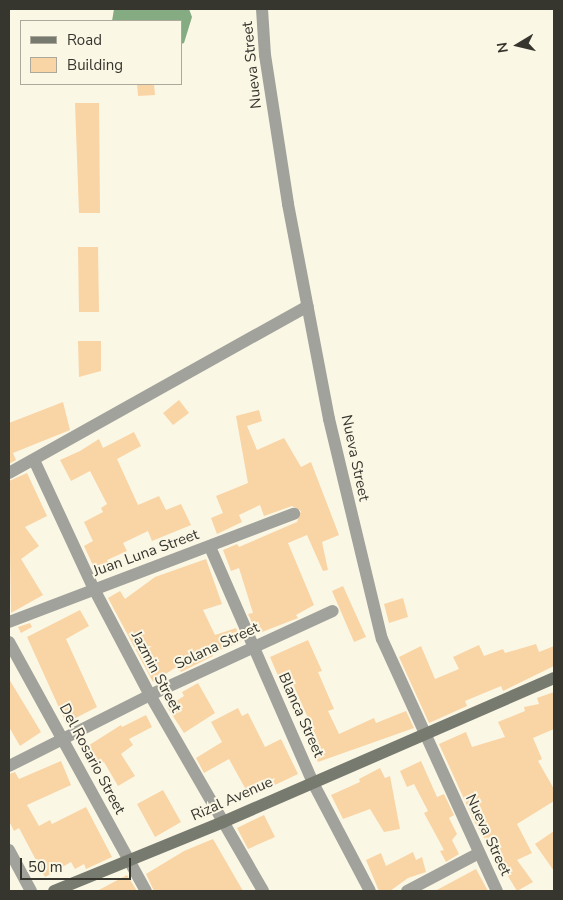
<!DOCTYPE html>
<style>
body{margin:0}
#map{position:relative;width:563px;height:900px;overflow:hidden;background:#fbf7e5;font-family:"Nunito Sans",sans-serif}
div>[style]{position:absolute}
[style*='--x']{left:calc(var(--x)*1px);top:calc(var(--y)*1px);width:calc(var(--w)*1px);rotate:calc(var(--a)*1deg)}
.water>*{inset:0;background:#84ab81}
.building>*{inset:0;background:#f9d4a5}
.street>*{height:12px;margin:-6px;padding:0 6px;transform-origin:6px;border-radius:6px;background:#a0a29b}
.secondary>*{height:12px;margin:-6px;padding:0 6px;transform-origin:6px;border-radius:6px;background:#777a6f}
span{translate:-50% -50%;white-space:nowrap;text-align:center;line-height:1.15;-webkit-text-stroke:4px #fbf7e5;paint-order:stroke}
.street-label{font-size:15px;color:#36352e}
.frame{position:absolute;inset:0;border:10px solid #36352e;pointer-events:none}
.legend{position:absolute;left:20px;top:20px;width:162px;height:65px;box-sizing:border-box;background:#fbf7e5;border:1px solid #aca99c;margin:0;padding:6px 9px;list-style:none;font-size:15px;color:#36352e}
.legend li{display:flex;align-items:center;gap:10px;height:25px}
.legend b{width:25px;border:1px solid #aca99c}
.north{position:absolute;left:493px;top:20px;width:50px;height:50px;-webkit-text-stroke:4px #fbf7e5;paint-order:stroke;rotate:261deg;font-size:14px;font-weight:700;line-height:20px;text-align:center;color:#36352e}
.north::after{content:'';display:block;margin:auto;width:18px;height:22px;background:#36352e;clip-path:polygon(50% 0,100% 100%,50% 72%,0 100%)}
.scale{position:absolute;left:20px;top:858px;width:111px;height:22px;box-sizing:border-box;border:2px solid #36352e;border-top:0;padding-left:6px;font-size:15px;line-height:18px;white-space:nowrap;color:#36352e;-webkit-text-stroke:4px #fbf7e5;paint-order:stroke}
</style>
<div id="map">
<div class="water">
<i style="clip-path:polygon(114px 9px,189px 9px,192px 17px,184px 43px,181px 44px,181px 21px,112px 21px)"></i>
</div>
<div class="building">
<i style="clip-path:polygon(137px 84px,154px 84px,155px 95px,138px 96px)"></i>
<i style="clip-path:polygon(75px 103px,99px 103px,100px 213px,79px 213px)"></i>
<i style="clip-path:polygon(78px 247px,98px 247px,99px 312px,79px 312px)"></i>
<i style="clip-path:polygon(78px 341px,101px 341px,101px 371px,79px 377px)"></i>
<i style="clip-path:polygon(179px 400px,189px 413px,173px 425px,163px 413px)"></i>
<i style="clip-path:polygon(63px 402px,70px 430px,13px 453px,16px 460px,9px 464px,9px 423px)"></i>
<i style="clip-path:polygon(259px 410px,262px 421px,247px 426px,257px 450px,284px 438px,301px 467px,311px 462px,339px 535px,322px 542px,328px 570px,323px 571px,307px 535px,288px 543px,314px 605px,296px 615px,298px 618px,262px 632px,260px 627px,255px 629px,248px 614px,253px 613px,239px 568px,231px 571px,223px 550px,237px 544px,239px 547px,297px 522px,301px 511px,292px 506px,264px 516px,260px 505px,239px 515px,242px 522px,217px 534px,211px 518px,223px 513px,216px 496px,248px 483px,236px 416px)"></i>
<i style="clip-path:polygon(134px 432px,141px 446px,117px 459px,138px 505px,159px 496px,166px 510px,181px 504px,191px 525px,152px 541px,148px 531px,123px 543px,127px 551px,107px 560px,111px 570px,98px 576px,84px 546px,93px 541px,84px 522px,103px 512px,101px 508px,107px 504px,90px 471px,71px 481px,60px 460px,80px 451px,99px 439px,103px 448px)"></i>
<i style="clip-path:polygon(27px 473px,47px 516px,25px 527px,39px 546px,21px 559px,43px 595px,11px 613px,9px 481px)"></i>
<i style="clip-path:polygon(206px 559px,222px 604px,203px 610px,215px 635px,236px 628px,241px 642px,212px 653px,213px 656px,181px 672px,178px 666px,153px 682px,108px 598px,120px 591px,125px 599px,155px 577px)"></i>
<i style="clip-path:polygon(343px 586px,366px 637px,354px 642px,332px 591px)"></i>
<i style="clip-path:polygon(403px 598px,408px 617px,389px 623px,384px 604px)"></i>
<i style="clip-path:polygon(80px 610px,89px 626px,66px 639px,97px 707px,66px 723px,27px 637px)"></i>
<i style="clip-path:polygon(30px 623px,32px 627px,21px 633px,18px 627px)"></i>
<i style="clip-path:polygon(308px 640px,322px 671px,318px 672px,334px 709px,328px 711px,339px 734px,374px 718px,376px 723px,406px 711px,414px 728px,318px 762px,311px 746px,319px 743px,293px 684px,289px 682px,282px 685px,270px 657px)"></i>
<i style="clip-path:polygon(536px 644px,539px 652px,554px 646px,554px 666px,503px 691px,501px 686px,465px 701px,467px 706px,429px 723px,399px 657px,421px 646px,435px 679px,459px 669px,453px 657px,479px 645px,484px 656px,503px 649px,505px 653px)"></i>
<i style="clip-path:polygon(9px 679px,41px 732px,20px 746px,9px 727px)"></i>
<i style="clip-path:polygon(198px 683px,215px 713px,184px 733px,167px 707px,184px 696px,182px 692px)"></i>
<i style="clip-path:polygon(554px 692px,554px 729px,533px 738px,542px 759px,538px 761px,554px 789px,554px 801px,517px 824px,532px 853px,517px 860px,533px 882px,517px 891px,497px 858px,494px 848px,491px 849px,475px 823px,439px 744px,466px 732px,472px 747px,505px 737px,498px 722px,525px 711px,524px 707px,539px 704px,537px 698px)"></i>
<i style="clip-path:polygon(238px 708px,242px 716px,248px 713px,265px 747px,281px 739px,298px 774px,250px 797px,229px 759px,204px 773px,196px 758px,222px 742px,211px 722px)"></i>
<i style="clip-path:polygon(146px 715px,152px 727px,129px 739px,133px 745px,121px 754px,135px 776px,118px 786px,104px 762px,94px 768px,83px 749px,121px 725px,122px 727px)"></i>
<i style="clip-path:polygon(61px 761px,71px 785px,27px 805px,39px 826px,50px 820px,52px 824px,86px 807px,112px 857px,86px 869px,84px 864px,75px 869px,71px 862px,45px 877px,19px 828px,14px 831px,9px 821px,9px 774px,15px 772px,19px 779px)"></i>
<i style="clip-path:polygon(421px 761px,437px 797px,444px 794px,454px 815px,449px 818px,457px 834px,452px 840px,459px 854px,446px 862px,440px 851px,444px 850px,424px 813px,428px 811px,414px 784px,407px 787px,400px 771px)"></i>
<i style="clip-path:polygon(380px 768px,385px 778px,390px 776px,400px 829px,384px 832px,370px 809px,343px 819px,331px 795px,360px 782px,359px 779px)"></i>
<i style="clip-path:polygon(163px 790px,181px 822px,155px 837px,137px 804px)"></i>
<i style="clip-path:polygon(264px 815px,275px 837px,248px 849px,237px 828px)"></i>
<i style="clip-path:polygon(554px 831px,554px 871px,535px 844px)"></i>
<i style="clip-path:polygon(213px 839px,243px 891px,154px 891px,146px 874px,184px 851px)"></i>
<i style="clip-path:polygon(413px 852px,416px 860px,422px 857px,426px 872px,408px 878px,390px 891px,379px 891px,366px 860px,381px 853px,386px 866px)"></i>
<i style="clip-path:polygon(476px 869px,488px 891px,435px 891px)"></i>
<i style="clip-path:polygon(127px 875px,137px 891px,97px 891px)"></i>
</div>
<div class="street">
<i style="--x:262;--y:9;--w:46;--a:86.3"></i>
<i style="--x:265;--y:55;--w:151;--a:81.2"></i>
<i style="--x:288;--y:204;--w:219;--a:79.2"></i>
<i style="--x:329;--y:419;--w:226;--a:76.5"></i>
<i style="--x:382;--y:639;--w:277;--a:65.5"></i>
<i style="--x:34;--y:460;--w:142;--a:65.1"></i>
<i style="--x:94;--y:589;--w:120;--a:62.2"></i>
<i style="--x:150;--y:695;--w:226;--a:60"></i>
<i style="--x:9;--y:473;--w:342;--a:-29.2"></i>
<i style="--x:210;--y:547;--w:255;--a:66.4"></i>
<i style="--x:312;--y:781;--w:124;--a:62.2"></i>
<i style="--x:9;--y:622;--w:305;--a:-20.8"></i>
<i style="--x:9;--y:642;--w:284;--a:61.2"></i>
<i style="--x:9;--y:766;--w:158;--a:-26.7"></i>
<i style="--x:150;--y:695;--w:201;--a:-24.7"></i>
<i style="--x:9;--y:850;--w:47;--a:61.8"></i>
<i style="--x:407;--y:891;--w:81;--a:-27.8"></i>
</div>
<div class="secondary">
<i style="--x:54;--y:891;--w:183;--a:-22.2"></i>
<i style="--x:223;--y:822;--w:361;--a:-23.5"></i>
</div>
<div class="street-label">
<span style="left:252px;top:65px;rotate:-96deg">Nueva Street</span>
<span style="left:355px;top:458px;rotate:78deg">Nueva Street</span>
<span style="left:146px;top:553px;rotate:-20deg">Juan Luna Street</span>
<span style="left:217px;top:646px;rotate:-25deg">Solana Street</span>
<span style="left:156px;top:672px;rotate:62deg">Jazmin Street</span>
<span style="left:301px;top:715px;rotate:66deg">Blanca Street</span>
<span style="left:92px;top:759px;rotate:62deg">Del Rosario Street</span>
<span style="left:232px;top:799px;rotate:-24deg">Rizal Avenue</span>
<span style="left:488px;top:835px;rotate:65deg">Nueva Street</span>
</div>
<div class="frame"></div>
<ul class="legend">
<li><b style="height:6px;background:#777a6f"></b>Road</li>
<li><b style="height:14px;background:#f9d4a5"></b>Building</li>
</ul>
<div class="north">N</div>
<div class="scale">50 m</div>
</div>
